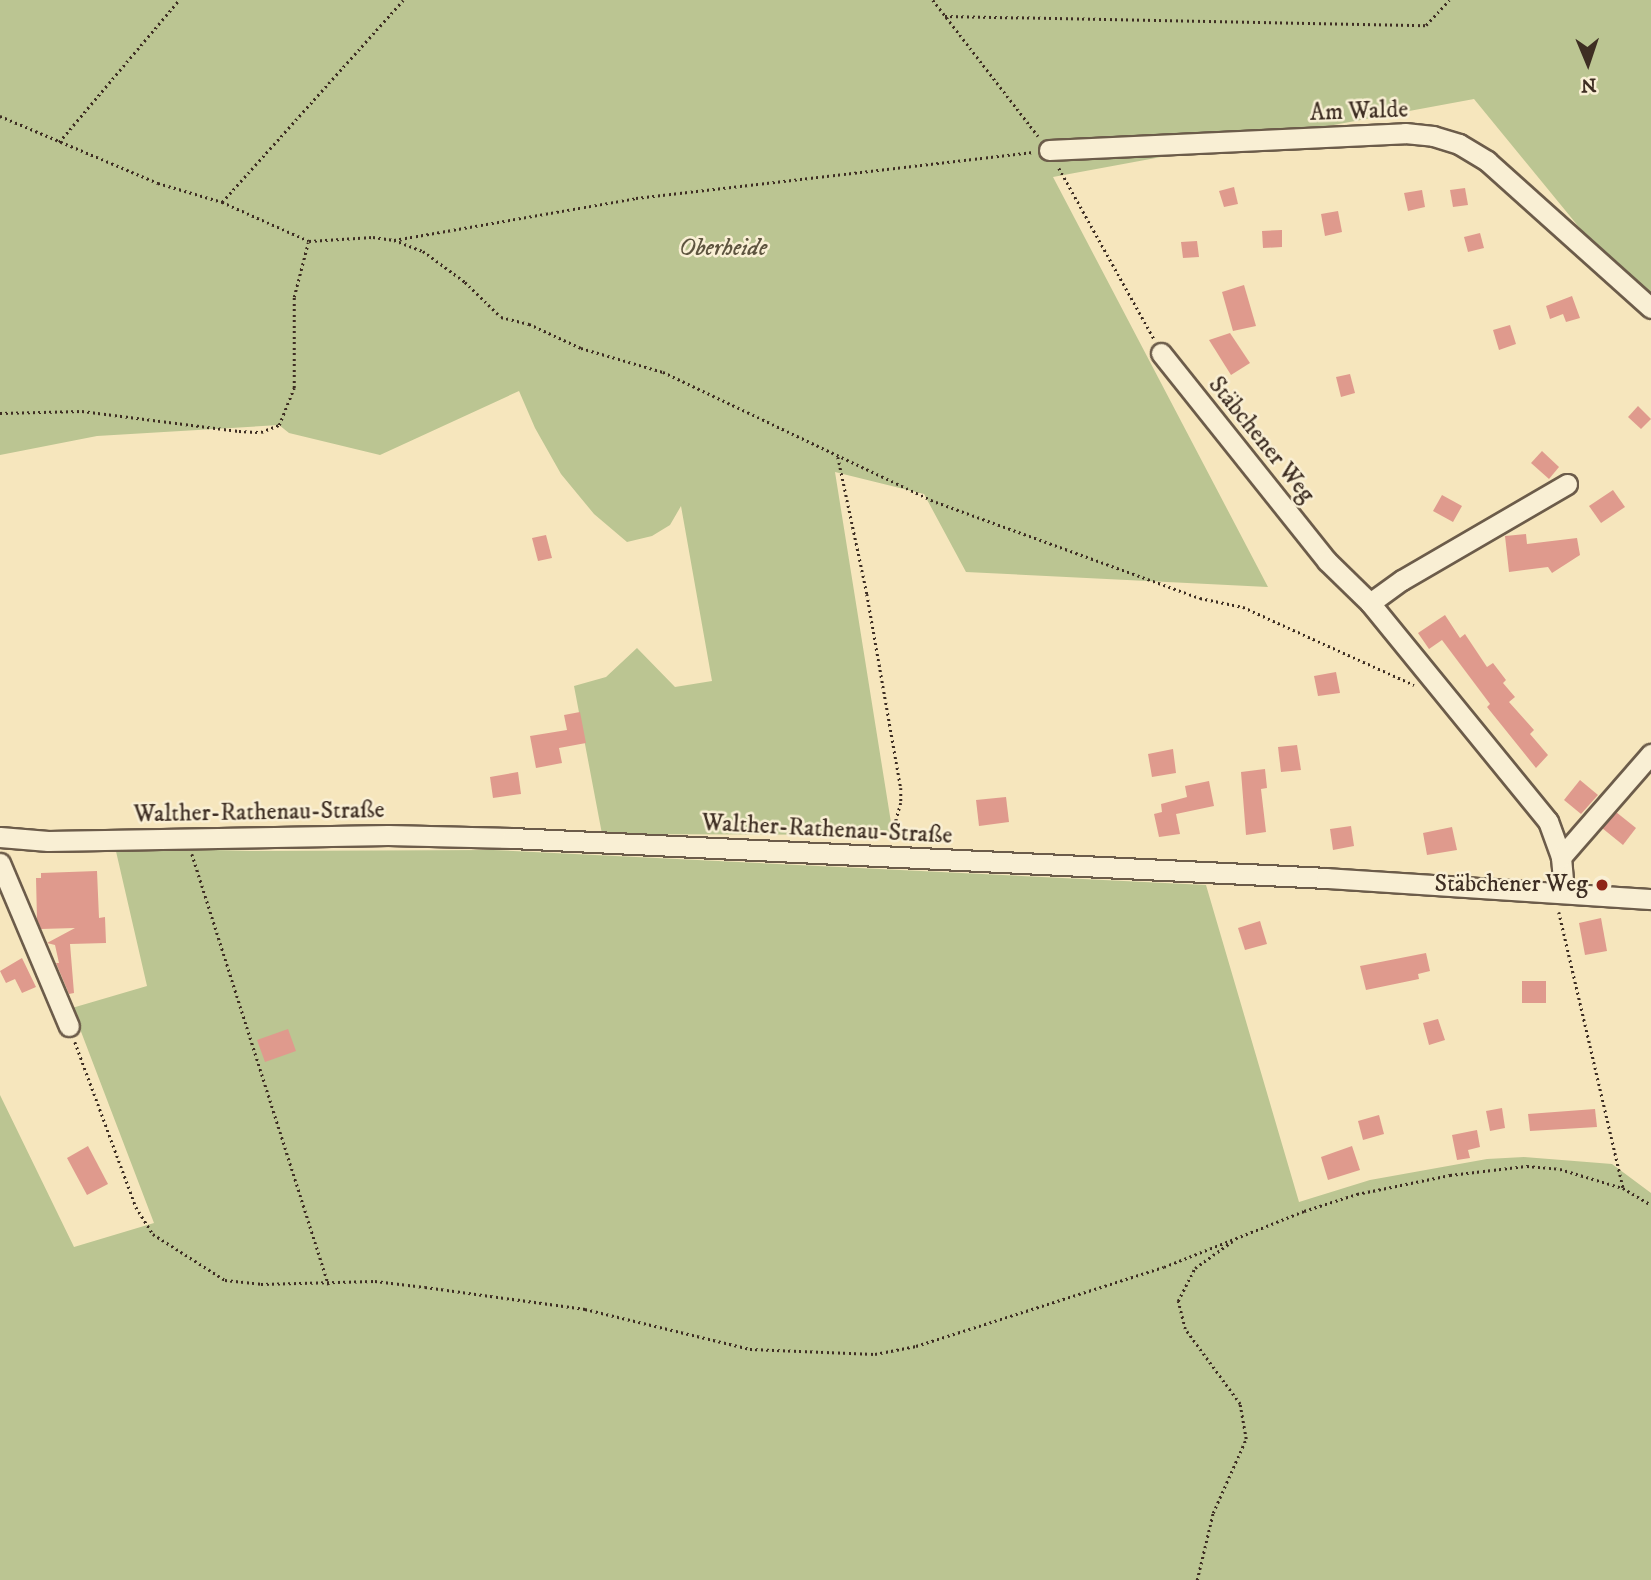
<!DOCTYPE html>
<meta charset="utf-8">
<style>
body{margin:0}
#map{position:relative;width:1651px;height:1580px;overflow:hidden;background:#f6e6bd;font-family:"IM FELL DW Pica",serif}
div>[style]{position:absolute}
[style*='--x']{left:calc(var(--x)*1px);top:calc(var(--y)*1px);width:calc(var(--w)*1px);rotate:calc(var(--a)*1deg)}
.green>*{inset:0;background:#bbc592}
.building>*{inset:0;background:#df9a8d}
.path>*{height:2.5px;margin-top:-1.25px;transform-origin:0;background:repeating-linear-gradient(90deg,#3e2e23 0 2px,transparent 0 5.5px)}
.roads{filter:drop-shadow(2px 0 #6c5c4a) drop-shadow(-2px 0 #6c5c4a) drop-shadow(0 2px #6c5c4a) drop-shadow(0 -2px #6c5c4a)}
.minor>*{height:19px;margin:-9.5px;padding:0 9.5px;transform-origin:9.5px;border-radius:9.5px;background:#f9efd4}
.dots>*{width:19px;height:19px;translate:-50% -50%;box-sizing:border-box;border:4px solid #f9efd4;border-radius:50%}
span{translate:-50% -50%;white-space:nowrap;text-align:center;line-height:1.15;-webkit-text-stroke:5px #f9efd4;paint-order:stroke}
.street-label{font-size:24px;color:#3e2e23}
.park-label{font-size:24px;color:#5d543f;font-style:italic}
.poi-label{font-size:24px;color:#3e2e23}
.right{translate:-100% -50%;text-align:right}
.north{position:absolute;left:1553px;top:28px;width:70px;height:70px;-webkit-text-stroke:5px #f9efd4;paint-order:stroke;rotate:178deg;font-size:19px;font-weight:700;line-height:28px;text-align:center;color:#3e2e23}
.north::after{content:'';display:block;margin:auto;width:24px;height:32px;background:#3e2e23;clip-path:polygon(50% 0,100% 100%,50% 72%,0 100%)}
</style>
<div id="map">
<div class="green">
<i style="clip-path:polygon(0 0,1651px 0,1651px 315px,1474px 99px,1053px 177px,1268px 587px,966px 572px,924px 494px,835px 472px,893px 835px,602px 834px,574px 686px,606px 677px,637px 648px,675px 687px,712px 681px,681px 506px,670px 525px,652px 536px,627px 542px,594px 514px,561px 474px,535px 428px,519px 391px,380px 455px,289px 433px,279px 425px,97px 436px,0 455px)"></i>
<i style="clip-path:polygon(115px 847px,250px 851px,493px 850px,1206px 885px,1299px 1202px,1370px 1180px,1487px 1159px,1524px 1157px,1612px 1164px,1651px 1193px,1651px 1580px,0 1580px,0 1095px,74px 1247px,154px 1223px,72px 1008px,147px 986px)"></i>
</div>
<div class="building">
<i style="clip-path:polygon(1234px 187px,1238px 204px,1224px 207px,1219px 191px)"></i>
<i style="clip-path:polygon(1465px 188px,1468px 205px,1453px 207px,1450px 190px)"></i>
<i style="clip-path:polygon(1422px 190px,1425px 207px,1408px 211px,1404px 193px)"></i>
<i style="clip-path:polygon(1338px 211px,1342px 232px,1325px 236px,1321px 214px)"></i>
<i style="clip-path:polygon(1282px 230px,1282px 247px,1263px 248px,1262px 231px)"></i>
<i style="clip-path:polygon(1480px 233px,1484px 248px,1468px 252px,1464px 237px)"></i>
<i style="clip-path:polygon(1197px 241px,1199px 257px,1183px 258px,1181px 242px)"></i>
<i style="clip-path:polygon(1244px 285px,1256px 326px,1233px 331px,1222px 292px)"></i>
<i style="clip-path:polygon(1572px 296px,1580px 318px,1566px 322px,1563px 314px,1550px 319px,1546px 306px)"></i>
<i style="clip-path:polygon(1510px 325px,1516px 344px,1499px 350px,1493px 330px)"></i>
<i style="clip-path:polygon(1230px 333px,1250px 363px,1231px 375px,1209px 340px)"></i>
<i style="clip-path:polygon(1350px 374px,1355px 393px,1341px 397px,1336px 377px)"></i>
<i style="clip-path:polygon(1638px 406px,1651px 419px,1641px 429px,1628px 417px)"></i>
<i style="clip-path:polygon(1542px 451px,1559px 467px,1549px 479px,1531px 463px)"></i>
<i style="clip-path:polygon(1613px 490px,1625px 507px,1601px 523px,1589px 506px)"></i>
<i style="clip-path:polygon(1442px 495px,1462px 506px,1453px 522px,1433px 511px)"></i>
<i style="clip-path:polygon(1526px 534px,1527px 544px,1577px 538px,1580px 555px,1552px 573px,1548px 567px,1509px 572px,1505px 536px)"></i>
<i style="clip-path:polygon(546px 535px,552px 558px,538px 561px,532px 538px)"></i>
<i style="clip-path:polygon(1445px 615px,1460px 638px,1465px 634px,1487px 667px,1493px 663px,1506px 680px,1503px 683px,1515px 697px,1509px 702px,1534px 730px,1530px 734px,1548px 755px,1536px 768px,1487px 707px,1490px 704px,1442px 640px,1429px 649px,1418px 633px)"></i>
<i style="clip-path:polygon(1336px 672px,1340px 693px,1318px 696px,1314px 676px)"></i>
<i style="clip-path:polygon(580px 712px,586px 743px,559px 748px,562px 763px,536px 768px,530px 736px,567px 730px,564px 715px)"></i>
<i style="clip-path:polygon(1297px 745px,1301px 770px,1281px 772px,1278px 747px)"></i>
<i style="clip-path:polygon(1173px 749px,1176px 773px,1152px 777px,1148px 754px)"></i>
<i style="clip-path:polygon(1265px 769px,1267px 788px,1261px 789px,1266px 832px,1246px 835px,1241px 772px)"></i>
<i style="clip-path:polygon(518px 772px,521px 794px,493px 798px,490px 777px)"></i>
<i style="clip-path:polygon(1580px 780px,1598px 795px,1581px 814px,1564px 800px)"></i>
<i style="clip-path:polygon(1209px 781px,1214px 806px,1176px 814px,1180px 834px,1159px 837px,1154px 814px,1162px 812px,1161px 804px,1187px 797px,1185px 786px)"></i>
<i style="clip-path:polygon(1006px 797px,1009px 822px,979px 826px,976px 800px)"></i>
<i style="clip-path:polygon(1616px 812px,1636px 828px,1623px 845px,1602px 828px)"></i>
<i style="clip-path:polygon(1351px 826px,1354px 846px,1333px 850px,1330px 829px)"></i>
<i style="clip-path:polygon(1452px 827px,1457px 850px,1427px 855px,1423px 833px)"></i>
<i style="clip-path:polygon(97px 871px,99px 918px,105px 917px,106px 943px,70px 944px,74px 993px,69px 994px,56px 963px,59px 963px,55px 945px,47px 943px,75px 928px,41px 929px,37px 920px,36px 878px,41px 878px,41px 873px)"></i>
<i style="clip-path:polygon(1601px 918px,1607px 951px,1585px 955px,1579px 923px)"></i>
<i style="clip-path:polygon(1260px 921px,1267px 944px,1245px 950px,1238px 928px)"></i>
<i style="clip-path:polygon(1426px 953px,1430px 971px,1418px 974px,1419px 979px,1366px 990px,1360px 966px)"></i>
<i style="clip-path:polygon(22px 958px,36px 987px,22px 993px,15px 979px,6px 983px,0 971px)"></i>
<i style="clip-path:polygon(1522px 981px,1546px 981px,1546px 1003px,1522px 1003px)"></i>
<i style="clip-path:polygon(1438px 1019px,1445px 1040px,1429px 1045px,1423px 1023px)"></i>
<i style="clip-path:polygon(288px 1029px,296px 1051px,265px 1062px,257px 1040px)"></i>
<i style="clip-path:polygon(1502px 1108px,1505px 1128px,1490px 1131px,1486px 1111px)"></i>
<i style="clip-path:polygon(1595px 1109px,1597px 1127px,1530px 1131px,1528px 1114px)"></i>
<i style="clip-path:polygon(1379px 1115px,1384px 1134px,1363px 1140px,1358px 1121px)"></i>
<i style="clip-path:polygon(1477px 1130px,1480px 1147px,1468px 1150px,1470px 1158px,1457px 1160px,1452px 1135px)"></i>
<i style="clip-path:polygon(88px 1146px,108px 1184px,87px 1195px,67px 1158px)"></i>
<i style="clip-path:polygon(1352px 1146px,1360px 1170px,1328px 1180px,1321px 1157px)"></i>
</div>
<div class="path">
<i style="--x:933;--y:0;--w:172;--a:52.3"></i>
<i style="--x:945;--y:16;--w:481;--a:1.1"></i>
<i style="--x:1426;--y:25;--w:34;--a:-47"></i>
<i style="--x:0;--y:116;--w:172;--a:23"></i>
<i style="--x:158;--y:183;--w:67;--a:16.5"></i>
<i style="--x:222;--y:202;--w:95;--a:24.1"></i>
<i style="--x:309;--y:241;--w:64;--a:-3.6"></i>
<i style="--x:373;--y:237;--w:21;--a:8"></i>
<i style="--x:394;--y:240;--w:246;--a:-9.8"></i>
<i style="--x:636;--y:198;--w:400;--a:-6.6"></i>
<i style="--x:59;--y:142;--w:186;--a:-49.8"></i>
<i style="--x:1059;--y:168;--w:196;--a:60.9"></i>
<i style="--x:222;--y:202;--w:271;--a:-48.1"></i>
<i style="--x:394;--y:240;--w:31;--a:21"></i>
<i style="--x:423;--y:251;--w:52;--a:36.4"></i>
<i style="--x:465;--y:282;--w:50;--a:44.2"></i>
<i style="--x:501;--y:317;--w:29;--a:14"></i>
<i style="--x:529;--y:324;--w:57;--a:24.8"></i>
<i style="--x:581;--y:348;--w:85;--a:16.3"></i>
<i style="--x:663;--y:372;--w:302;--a:25.5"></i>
<i style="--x:936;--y:502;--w:281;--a:20"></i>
<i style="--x:1200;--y:598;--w:44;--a:11.8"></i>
<i style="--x:1243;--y:607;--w:188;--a:24.5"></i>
<i style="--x:0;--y:413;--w:82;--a:-1.4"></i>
<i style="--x:82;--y:411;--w:158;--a:7.3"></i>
<i style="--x:239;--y:431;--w:22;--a:3"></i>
<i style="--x:261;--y:432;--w:19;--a:-21"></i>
<i style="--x:279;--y:425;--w:40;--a:-68"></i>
<i style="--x:294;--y:388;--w:91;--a:-90"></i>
<i style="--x:294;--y:297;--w:56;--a:-75.5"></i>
<i style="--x:838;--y:457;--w:140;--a:78"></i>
<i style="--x:867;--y:594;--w:197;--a:80.1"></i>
<i style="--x:901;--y:788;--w:15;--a:90"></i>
<i style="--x:901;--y:803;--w:36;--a:106"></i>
<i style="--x:192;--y:854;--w:452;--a:72.4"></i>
<i style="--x:1559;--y:912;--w:283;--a:76.9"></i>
<i style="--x:75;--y:1042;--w:176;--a:69.7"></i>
<i style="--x:136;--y:1207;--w:32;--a:58"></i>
<i style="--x:153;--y:1234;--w:85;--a:32.6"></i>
<i style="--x:225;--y:1280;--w:36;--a:6"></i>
<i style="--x:261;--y:1284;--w:114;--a:-1.5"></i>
<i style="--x:375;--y:1281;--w:50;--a:6.8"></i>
<i style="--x:425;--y:1287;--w:162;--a:7.8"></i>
<i style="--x:585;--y:1309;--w:170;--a:13.6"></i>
<i style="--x:750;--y:1349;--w:125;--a:2.3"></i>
<i style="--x:875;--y:1354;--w:42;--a:-11"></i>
<i style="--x:916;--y:1346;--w:260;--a:-17.7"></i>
<i style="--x:1164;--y:1267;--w:151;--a:-21.8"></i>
<i style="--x:1304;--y:1211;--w:56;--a:-17.8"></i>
<i style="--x:1357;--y:1194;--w:95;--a:-11.5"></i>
<i style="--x:1450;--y:1175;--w:78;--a:-6.7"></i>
<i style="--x:1527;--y:1166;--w:33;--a:5"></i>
<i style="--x:1560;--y:1169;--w:66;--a:16.8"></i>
<i style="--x:1623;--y:1188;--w:33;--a:31"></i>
<i style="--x:1197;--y:1580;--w:69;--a:-76.6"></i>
<i style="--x:1213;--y:1513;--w:81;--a:-66"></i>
<i style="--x:1246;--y:1439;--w:36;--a:-100"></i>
<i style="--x:1240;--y:1404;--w:93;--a:-126.3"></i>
<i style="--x:1185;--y:1329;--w:29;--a:-104"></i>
<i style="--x:1178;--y:1301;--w:37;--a:-63"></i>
<i style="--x:1195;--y:1268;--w:48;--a:-35.7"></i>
</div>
<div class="roads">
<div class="minor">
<i style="--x:1049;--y:150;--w:356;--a:-2.7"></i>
<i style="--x:1405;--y:133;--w:28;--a:6"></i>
<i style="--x:1433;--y:136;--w:27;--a:17"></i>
<i style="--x:1459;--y:144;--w:33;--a:31"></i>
<i style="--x:1487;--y:161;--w:220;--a:41.9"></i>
<i style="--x:1161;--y:353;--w:266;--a:51.4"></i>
<i style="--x:1327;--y:561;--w:60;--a:44.3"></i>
<i style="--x:1370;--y:603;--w:281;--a:50.8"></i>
<i style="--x:1548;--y:821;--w:38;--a:70"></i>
<i style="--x:1561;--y:857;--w:35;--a:85"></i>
<i style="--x:1370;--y:603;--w:39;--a:-36"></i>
<i style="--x:1402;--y:580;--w:191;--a:-30.2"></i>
<i style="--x:0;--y:837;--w:48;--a:4.8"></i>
<i style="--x:48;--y:841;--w:340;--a:-1"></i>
<i style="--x:388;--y:835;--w:124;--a:1.4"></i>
<i style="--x:512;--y:838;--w:815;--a:2.81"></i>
<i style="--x:1326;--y:878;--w:326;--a:3.7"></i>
<i style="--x:1561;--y:857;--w:137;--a:-48.9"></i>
<i style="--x:0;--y:863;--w:177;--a:67.1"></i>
</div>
</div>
<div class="dots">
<i style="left:1602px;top:885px;background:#8f2418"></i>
</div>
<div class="street-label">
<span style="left:1359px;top:112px;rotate:-2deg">Am Walde</span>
<span style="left:1261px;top:440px;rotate:51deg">Stäbchener Weg</span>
<span style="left:259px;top:813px;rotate:-1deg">Walther-Rathenau-Straße</span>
<span style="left:827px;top:830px;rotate:3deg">Walther-Rathenau-Straße</span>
</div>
<div class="park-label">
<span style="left:723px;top:249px">Oberheide</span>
</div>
<div class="poi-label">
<span class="right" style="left:1588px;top:885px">Stäbchener Weg</span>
</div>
<div class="north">N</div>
</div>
